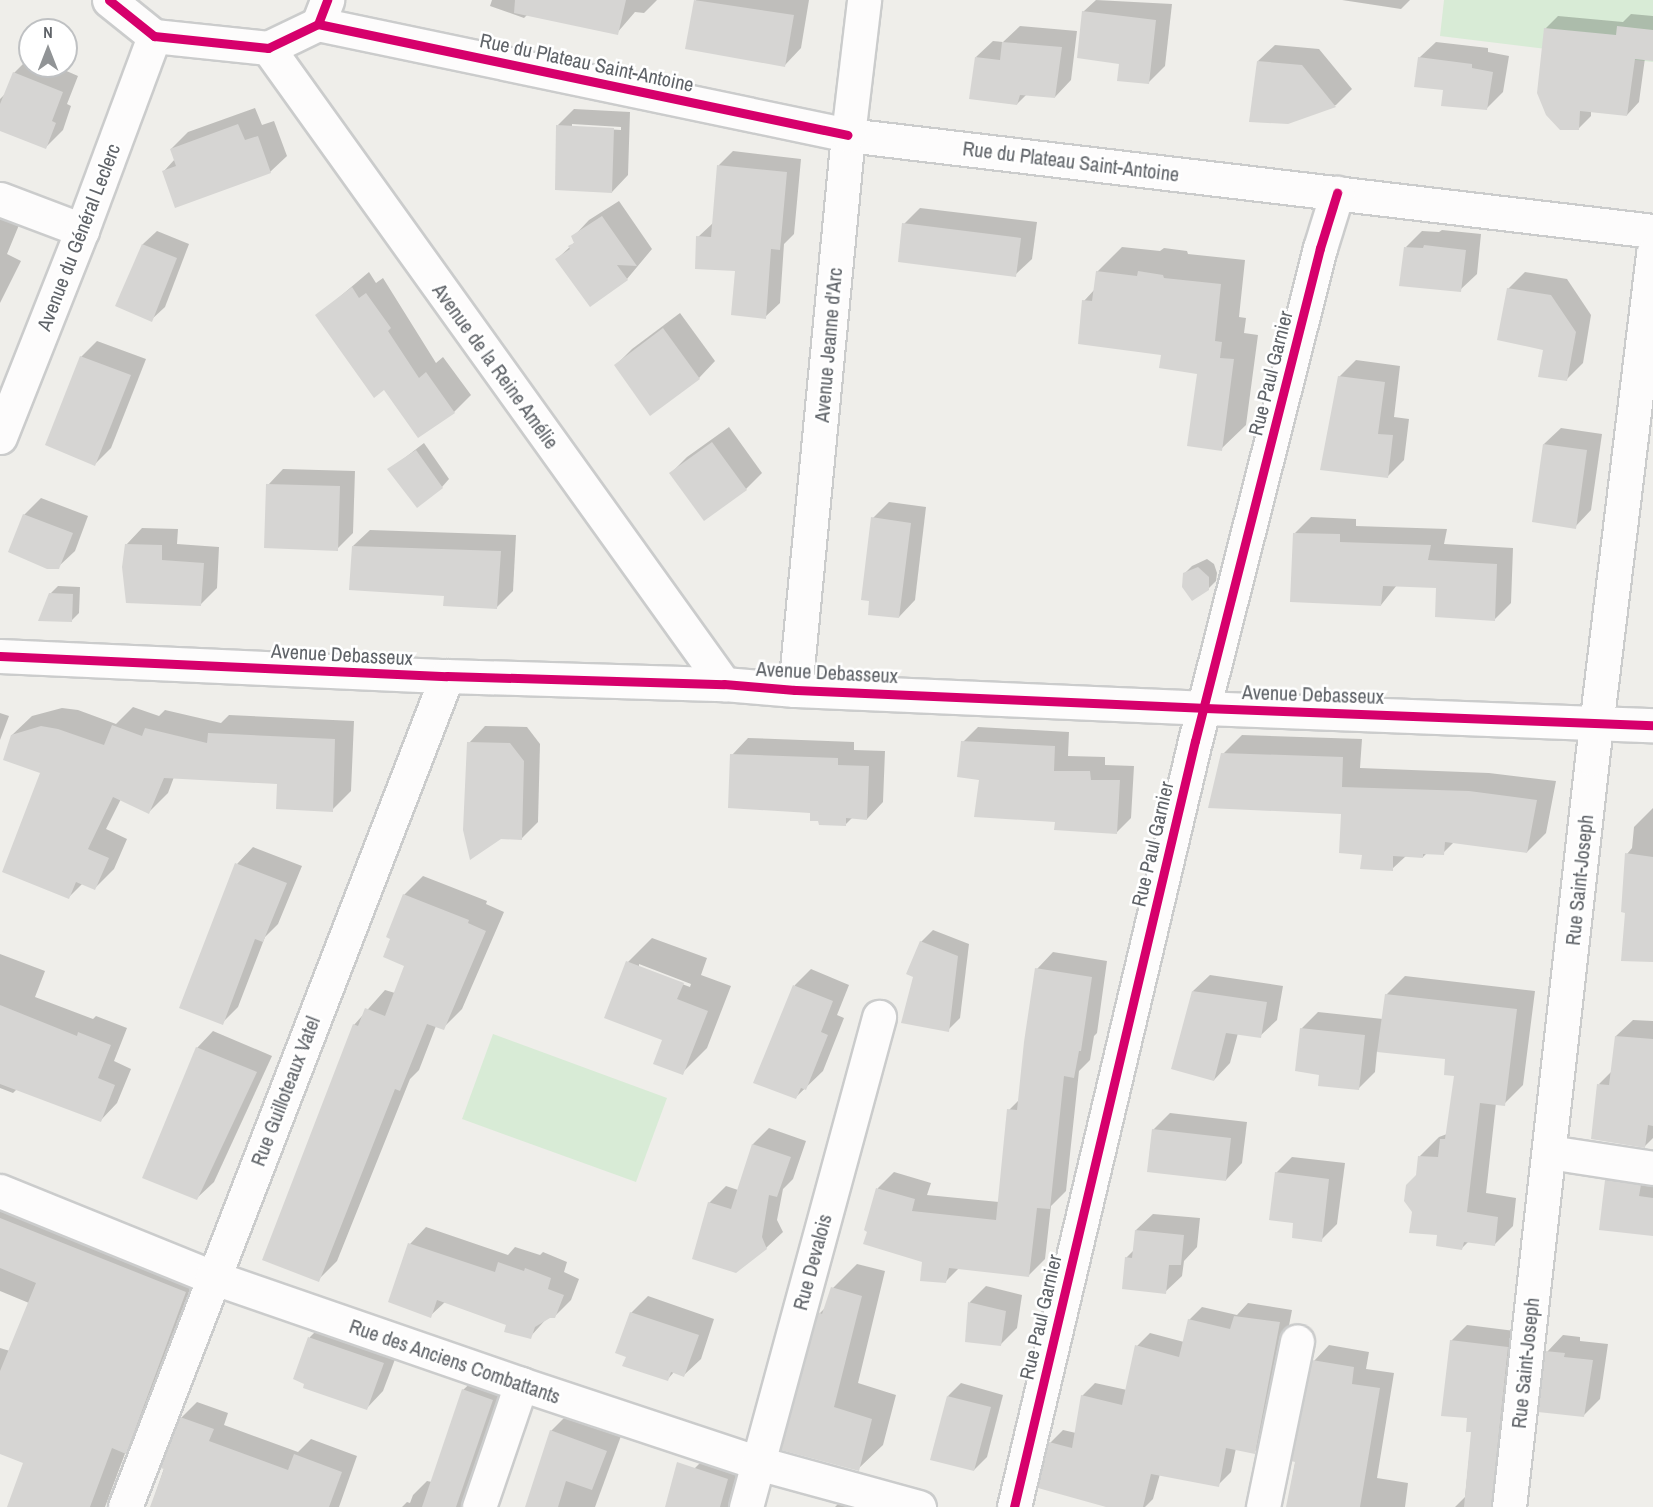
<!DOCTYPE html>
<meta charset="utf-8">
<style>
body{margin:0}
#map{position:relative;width:1653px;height:1507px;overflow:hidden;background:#efeeea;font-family:"Archivo Narrow",sans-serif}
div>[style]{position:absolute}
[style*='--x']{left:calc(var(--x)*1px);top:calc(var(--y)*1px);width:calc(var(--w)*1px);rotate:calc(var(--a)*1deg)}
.green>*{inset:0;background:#d8ebd6}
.shadow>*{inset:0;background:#0003}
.building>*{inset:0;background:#d6d5d3}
.roads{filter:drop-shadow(2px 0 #cbcccc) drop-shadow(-2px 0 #cbcccc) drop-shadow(0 2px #cbcccc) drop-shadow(0 -2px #cbcccc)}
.minor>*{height:33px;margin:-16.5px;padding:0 16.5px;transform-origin:16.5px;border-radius:16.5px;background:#fdfcfc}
.cycleway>*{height:9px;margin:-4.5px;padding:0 4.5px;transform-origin:4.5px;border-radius:4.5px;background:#d6006c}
span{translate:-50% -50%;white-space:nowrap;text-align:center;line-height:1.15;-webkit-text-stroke:5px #fff;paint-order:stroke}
.street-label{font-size:20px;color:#5f6368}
.north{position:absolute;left:18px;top:18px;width:60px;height:60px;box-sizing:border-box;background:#fff;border:2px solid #bfc1c3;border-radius:50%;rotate:0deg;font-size:16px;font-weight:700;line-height:24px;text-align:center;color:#5f6368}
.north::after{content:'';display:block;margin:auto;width:21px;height:27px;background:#919496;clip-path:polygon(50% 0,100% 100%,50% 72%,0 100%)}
</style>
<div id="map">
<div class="green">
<i style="clip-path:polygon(1444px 0,1653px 0,1653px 62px,1440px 36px)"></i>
<i style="clip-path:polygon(493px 1034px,667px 1098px,636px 1182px,462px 1119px)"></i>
</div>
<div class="shadow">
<i style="clip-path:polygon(492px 0,657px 0,644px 13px,635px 12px,617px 33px,528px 14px,524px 18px,490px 6px)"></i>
<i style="clip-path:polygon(696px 0,809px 0,801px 48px,785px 65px,687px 48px)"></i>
<i style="clip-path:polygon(1096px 0,1172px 4px,1165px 66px,1148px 83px,1121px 63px,1083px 12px)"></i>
<i style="clip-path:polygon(1342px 0,1410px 0,1401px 9px)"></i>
<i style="clip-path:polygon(1631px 14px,1653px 16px,1653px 59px,1645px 58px,1639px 102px,1627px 115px,1591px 110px,1591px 116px,1578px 129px,1545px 29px,1558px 16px,1623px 22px)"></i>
<i style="clip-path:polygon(1020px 26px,1077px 31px,1071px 80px,1055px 97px,1027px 94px,1017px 104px,976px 57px,993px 41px,1003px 42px)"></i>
<i style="clip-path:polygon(1436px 42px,1488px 48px,1488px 52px,1509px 56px,1503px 92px,1487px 108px,1444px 88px,1419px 58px)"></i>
<i style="clip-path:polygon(1275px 45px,1319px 49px,1352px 89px,1336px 105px,1288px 122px,1258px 61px)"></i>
<i style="clip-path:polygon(30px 57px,30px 66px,55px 66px,78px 76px,67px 104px,71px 106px,63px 130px,46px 147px,0 130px,0 99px,7px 92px,14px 73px)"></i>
<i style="clip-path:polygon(255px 108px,262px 125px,274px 121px,287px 156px,270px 172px,164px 171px,175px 159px,171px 149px,188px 132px)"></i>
<i style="clip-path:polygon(evenodd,574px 109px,630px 112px,628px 175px,612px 192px,558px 125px,574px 109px,572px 124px,621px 127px,621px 130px,572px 127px,572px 124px)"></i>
<i style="clip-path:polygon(733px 151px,801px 159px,794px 234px,784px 244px,780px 303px,765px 317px,736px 269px,698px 237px,713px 223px,719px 165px)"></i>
<i style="clip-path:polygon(619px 201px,652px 249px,627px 279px,557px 259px,575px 242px,573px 237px,589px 220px)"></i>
<i style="clip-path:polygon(920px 208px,1037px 222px,1032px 259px,1015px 275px,904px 224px)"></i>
<i style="clip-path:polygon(0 219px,19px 225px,7px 254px,21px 261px,0 303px)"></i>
<i style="clip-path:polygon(1442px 230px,1481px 234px,1477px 274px,1460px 290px,1406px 247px,1422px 231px,1439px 232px)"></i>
<i style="clip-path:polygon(157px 231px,189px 244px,165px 307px,151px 320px,117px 305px,143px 244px)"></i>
<i style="clip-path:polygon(1122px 247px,1160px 251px,1164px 248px,1187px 251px,1188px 254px,1245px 260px,1239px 317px,1246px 318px,1244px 333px,1258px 335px,1246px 425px,1221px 449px,1198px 372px,1163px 354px,1084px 301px,1095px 289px,1097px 272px)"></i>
<i style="clip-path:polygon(369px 272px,376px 283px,383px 278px,436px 363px,443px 357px,471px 395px,454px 412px,418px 436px,384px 388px,317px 316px)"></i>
<i style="clip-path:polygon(1525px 272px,1567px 279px,1591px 315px,1583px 363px,1566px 380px,1508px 289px)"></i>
<i style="clip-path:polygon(680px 313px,715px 361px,699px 378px,616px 365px,632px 349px)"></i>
<i style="clip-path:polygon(97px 341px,146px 359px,111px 448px,95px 464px,81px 357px)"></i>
<i style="clip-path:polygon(1356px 360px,1400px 366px,1394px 417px,1409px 419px,1404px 460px,1387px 477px,1339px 377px)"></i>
<i style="clip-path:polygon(729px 427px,762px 473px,746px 489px,671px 473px,687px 457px)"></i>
<i style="clip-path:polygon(1561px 428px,1602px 434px,1591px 510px,1575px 527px,1544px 444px)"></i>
<i style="clip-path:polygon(424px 443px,449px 479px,442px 487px,389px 470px)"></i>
<i style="clip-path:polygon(283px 469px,355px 471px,353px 533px,337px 549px,268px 485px)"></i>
<i style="clip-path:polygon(41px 498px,88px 516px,75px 551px,58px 567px,24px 515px)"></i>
<i style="clip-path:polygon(889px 502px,926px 507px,915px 600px,899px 617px,871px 600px,873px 518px)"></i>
<i style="clip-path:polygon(1311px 517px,1356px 519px,1356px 526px,1447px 529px,1444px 544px,1513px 548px,1511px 603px,1495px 619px,1437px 587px,1397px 585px,1381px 605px,1295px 533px)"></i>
<i style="clip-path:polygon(142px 528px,178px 529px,177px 544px,219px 547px,217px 588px,200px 605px,126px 545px)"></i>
<i style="clip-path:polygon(370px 530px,516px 535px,513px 591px,497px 607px,445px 594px,353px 546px)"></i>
<i style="clip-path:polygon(1207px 559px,1214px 564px,1217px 573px,1216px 581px,1208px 589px,1184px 574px,1192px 566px)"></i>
<i style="clip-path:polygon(58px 586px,80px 587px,79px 613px,71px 621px,50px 594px)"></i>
<i style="clip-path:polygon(133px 707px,159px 716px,165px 710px,221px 723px,229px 715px,354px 721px,351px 791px,332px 810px,279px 782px,174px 777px,168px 793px,149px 812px,121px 799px,106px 829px,127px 839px,114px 869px,95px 888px,83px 883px,69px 897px,42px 773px,12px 735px,32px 716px,62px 708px,78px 710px,116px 724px)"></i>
<i style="clip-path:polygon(0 713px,9px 716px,0 740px)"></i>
<i style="clip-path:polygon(485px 726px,527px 727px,540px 744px,538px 822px,522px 838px,469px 743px)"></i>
<i style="clip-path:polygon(978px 727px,1069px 732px,1068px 756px,1105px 757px,1105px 765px,1134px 766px,1131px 818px,1116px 833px,1056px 820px,963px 742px)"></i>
<i style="clip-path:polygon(1242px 735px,1362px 739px,1360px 768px,1489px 773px,1556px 781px,1546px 833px,1527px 852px,1454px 842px,1443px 853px,1427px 853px,1423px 857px,1406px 856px,1392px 869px,1363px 853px,1342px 813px,1223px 754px)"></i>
<i style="clip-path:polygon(748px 738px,854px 742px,854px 750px,885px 751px,883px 802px,867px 819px,853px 817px,845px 825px,812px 811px,732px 755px)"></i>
<i style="clip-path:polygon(1653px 808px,1653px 960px,1626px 912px,1627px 854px,1632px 848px,1634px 827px)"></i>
<i style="clip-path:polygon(253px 847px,302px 866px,278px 924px,265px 937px,238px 1007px,222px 1023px,181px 1007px,237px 864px)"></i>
<i style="clip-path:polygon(423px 876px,487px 901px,486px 904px,504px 912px,462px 1009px,443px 1028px,436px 1026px,419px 1070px,410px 1079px,337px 1261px,318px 1280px,354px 1025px,385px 990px,395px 993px,406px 965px,404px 895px)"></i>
<i style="clip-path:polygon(933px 930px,969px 944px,960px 1018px,948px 1030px,915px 976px,921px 942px)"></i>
<i style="clip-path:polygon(evenodd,652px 938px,707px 958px,701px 975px,731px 986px,707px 1048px,682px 1073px,628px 962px,652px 938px,639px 964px,691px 984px,690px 987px,639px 968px,639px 964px)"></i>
<i style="clip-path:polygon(1053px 952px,1107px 961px,1097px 1033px,1094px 1036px,1090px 1060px,1079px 1071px,1066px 1191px,1051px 1206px,1045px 1259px,1028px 1276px,960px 1267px,945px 1282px,924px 1261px,866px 1229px,878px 1188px,894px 1172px,931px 1183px,927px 1195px,999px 1202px,1009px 1110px,1020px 1099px,1037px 969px)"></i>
<i style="clip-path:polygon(0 954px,45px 971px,35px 997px,93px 1019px,96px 1016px,127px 1028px,114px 1061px,131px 1069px,117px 1103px,101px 1120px,17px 1089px,13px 1093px,0 1088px)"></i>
<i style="clip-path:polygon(811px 969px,849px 985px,837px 1015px,844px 1018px,823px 1071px,796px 1097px,755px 1082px,795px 985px)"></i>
<i style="clip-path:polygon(1210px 975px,1283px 986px,1277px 1020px,1260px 1036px,1238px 1033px,1230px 1063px,1214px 1080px,1193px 991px)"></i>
<i style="clip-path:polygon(1405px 976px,1535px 991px,1523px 1085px,1504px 1104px,1496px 1103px,1486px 1193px,1516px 1198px,1513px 1226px,1494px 1245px,1469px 1241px,1462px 1248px,1438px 1234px,1418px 1175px,1420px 1156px,1439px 1137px,1447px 1134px,1456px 1075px,1447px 1058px,1377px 1051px,1375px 1072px,1359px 1088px,1321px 1074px,1301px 1029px,1318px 1012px,1383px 1019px,1386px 995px)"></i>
<i style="clip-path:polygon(1633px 1020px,1653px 1021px,1653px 1138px,1645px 1146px,1599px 1084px,1612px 1071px,1616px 1036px)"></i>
<i style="clip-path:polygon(213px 1031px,272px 1056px,214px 1182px,197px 1198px,197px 1048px)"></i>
<i style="clip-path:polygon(1170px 1113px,1247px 1122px,1242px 1163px,1226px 1180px,1153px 1130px)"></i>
<i style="clip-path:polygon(769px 1128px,806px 1141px,793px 1179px,783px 1189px,777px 1220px,783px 1232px,766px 1248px,709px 1203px,726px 1186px,738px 1190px,753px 1144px)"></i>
<i style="clip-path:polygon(1292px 1157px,1345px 1163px,1337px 1224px,1321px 1240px,1295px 1221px,1276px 1173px)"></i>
<i style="clip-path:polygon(1623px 1164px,1653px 1168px,1653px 1235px,1606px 1180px)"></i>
<i style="clip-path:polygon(0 1180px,212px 1265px,152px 1425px,126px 1451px,105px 1507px,9px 1507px,25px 1462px,0 1453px,0 1348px,10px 1351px,29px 1303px,0 1291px)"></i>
<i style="clip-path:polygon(1153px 1214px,1200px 1218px,1197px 1247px,1184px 1261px,1182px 1276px,1165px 1292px,1126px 1258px,1134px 1250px,1136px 1230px)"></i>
<i style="clip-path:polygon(426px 1227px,508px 1255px,515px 1247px,540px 1255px,543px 1252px,567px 1262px,564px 1272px,579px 1279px,571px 1300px,555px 1316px,548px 1317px,530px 1337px,507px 1324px,445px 1302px,430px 1316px,410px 1244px)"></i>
<i style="clip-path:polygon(857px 1264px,885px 1271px,858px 1383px,896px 1395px,883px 1445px,858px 1469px,783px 1449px,820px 1313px,827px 1306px,833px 1288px)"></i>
<i style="clip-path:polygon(986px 1286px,1022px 1295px,1017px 1328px,1000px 1345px,967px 1341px,970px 1302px)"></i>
<i style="clip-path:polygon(648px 1296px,714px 1319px,701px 1359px,684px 1375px,674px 1372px,668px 1379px,628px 1356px,631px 1313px)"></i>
<i style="clip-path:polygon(1248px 1303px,1292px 1310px,1267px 1439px,1254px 1452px,1236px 1448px,1231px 1472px,1218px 1485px,1160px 1474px,1153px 1499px,1145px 1507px,1127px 1507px,1050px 1443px,1063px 1430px,1076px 1433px,1082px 1396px,1095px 1383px,1127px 1390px,1137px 1346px,1150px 1333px,1184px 1342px,1189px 1320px,1202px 1307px,1237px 1315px)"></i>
<i style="clip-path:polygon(326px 1321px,400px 1346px,383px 1391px,367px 1408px,295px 1378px,310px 1337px)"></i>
<i style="clip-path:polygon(1467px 1325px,1523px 1332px,1507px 1507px,1455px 1507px,1465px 1497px,1472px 1431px,1451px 1341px)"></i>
<i style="clip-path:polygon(1563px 1335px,1580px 1337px,1580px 1341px,1608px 1344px,1600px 1399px,1583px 1416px,1547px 1352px)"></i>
<i style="clip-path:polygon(1329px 1345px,1369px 1352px,1366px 1369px,1394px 1373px,1377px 1478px,1408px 1483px,1405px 1507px,1287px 1507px,1314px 1361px)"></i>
<i style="clip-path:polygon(478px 1376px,506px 1385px,465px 1507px,402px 1507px,407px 1502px,410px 1503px,413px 1495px,427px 1481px,432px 1482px,463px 1390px)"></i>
<i style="clip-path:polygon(961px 1383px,1003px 1395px,987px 1457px,974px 1470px,948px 1396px)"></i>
<i style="clip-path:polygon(197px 1402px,228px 1413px,224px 1425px,298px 1452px,311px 1439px,357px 1456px,339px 1507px,151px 1507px,181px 1418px)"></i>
<i style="clip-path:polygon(566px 1416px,621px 1436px,595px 1507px,528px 1507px,551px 1431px)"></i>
<i style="clip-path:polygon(711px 1452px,744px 1462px,731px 1507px,684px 1507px,695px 1468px)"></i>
<i style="clip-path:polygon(849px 1493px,901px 1507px,835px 1507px)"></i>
</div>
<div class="building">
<i style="clip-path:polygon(515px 0,626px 0,618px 35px,514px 13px)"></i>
<i style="clip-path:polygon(694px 0,794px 15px,785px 67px,685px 49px)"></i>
<i style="clip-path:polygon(1082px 11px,1156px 20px,1149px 84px,1117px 81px,1119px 64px,1077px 58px)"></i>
<i style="clip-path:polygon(1617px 26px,1653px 30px,1653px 61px,1635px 59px,1627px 116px,1580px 111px,1579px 130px,1560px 130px,1546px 115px,1537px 93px,1544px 28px,1616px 35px)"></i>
<i style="clip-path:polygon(1002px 42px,1062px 47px,1055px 98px,1020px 95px,1017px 105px,969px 99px,975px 57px,1000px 60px)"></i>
<i style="clip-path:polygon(1418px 57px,1472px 64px,1472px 68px,1493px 72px,1487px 110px,1441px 106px,1443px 90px,1414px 87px)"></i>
<i style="clip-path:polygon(1257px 61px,1302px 65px,1336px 107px,1288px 124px,1249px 122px)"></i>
<i style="clip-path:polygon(13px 72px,63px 92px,52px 121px,56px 123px,46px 149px,0 131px,0 104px)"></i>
<i style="clip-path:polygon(238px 124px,245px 140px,258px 136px,271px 173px,175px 208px,162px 171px,176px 166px,170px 149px)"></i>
<i style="clip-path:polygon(556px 125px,614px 128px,612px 193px,555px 190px)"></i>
<i style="clip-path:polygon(717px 165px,787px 172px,780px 250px,771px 249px,766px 319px,731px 315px,735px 271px,695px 269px,696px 236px,711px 237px)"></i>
<i style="clip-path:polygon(602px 216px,637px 266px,617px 265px,628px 280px,590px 307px,555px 259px,570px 249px,568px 246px,574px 243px,571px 236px)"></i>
<i style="clip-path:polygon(902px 223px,1021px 238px,1016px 277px,898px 262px)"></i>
<i style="clip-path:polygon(142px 244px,177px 258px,152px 322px,115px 306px)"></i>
<i style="clip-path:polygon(1424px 245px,1466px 250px,1461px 292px,1399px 286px,1404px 247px,1423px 248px)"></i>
<i style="clip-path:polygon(1096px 271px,1137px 276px,1138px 271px,1163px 275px,1164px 278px,1221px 284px,1215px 341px,1222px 342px,1220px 358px,1234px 359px,1222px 451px,1187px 446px,1197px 374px,1159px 368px,1161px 355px,1078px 344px,1082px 300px,1092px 301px)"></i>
<i style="clip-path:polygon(352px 287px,359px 298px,366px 293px,391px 328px,388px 331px,419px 378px,426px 372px,455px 413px,418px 438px,384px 390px,374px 398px,315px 315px)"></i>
<i style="clip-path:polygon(1507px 288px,1551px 295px,1576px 332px,1567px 381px,1538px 377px,1543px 350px,1497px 340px)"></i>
<i style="clip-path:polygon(663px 328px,700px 379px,650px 416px,614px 365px)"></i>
<i style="clip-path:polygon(80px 356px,131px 375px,95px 466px,45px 445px)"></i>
<i style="clip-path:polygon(1338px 376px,1385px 382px,1378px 434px,1393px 435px,1388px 478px,1320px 470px)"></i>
<i style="clip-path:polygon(712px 442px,747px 490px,704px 521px,669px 473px)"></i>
<i style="clip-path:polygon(1543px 444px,1587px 450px,1576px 529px,1532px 522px)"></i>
<i style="clip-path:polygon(416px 450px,443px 488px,417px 508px,387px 469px)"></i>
<i style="clip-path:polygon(266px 484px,340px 486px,338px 551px,264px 548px)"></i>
<i style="clip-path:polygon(23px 514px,73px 533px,59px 569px,47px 569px,8px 552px)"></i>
<i style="clip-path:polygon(871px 517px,911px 523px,899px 618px,868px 615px,869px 601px,861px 600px)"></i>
<i style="clip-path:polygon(1293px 533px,1340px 534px,1340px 542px,1431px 545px,1428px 560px,1497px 564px,1495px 621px,1435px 617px,1436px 588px,1383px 586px,1381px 606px,1290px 602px)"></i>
<i style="clip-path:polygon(125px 544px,162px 545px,162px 560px,204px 563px,201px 606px,126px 603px,122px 567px)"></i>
<i style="clip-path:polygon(352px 546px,501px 551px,497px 609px,443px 606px,444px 596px,349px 590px)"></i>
<i style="clip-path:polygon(1198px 567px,1209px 577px,1209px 590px,1192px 601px,1182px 587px,1183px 573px)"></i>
<i style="clip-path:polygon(49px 593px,73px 594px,72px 622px,38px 621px)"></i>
<i style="clip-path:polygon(112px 725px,142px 736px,145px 728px,207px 743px,208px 733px,335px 739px,333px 812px,276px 809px,277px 784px,164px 778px,149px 814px,113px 797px,88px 849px,109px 858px,95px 890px,76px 882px,69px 899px,2px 872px,40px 773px,3px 760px,11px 735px,41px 726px,58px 729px,104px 745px)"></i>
<i style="clip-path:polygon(961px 741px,1055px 746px,1054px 771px,1090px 771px,1091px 780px,1120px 780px,1117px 834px,1054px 830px,1055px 822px,974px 817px,979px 780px,957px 777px)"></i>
<i style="clip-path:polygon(467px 742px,510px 743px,524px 761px,522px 840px,501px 839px,470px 860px,463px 830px)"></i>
<i style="clip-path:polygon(1221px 753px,1343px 757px,1342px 787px,1469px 791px,1537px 800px,1527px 853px,1445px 842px,1444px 855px,1423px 854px,1423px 858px,1393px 856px,1393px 871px,1360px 869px,1362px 855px,1339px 853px,1341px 814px,1208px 808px)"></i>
<i style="clip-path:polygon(730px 754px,838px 758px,838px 765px,869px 766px,867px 820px,846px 818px,846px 826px,819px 825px,818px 821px,810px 821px,810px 813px,728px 808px)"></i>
<i style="clip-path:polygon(1625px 853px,1653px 857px,1653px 962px,1621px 961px,1625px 913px,1621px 912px)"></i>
<i style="clip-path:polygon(235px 863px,287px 883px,263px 942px,255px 939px,223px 1025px,179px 1008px)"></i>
<i style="clip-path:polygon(403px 894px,469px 920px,468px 923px,486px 931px,444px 1030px,427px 1024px,400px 1091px,395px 1089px,319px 1282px,262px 1260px,353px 1024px,358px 1026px,365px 1008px,385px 1016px,404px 966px,383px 957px,390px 939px,386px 937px)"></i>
<i style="clip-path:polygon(920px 941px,958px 956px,949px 1032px,901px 1023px,913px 977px,906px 974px)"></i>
<i style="clip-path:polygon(626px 961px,684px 983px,677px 999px,708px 1011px,683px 1075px,653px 1064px,662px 1040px,604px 1018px)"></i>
<i style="clip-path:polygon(1035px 968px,1092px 977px,1081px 1051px,1079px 1051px,1074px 1078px,1064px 1076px,1050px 1209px,1037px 1208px,1029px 1277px,949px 1268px,946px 1283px,920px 1281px,922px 1262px,863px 1244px,867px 1232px,864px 1230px,876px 1188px,915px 1199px,912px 1211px,996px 1220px,1007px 1109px,1017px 1110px,1024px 1042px)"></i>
<i style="clip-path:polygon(793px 985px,833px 1001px,821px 1032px,828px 1035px,806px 1090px,801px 1088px,796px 1099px,753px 1083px)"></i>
<i style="clip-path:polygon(1192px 991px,1267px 1002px,1261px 1038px,1226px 1033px,1214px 1081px,1171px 1069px)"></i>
<i style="clip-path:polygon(1385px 994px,1517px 1009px,1505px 1106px,1480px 1103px,1467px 1212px,1498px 1217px,1495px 1246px,1464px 1242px,1462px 1250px,1436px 1246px,1437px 1235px,1409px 1233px,1412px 1212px,1404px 1201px,1406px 1185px,1416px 1175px,1418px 1156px,1438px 1157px,1440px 1139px,1445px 1139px,1454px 1076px,1444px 1075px,1445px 1059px,1377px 1052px)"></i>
<i style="clip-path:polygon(0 1005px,77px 1036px,78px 1032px,111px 1045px,98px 1078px,115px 1085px,101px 1122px,0 1084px)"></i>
<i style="clip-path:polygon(1300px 1028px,1365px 1035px,1359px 1090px,1318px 1086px,1319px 1075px,1295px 1071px)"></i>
<i style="clip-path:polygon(1615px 1036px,1653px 1039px,1653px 1126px,1648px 1125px,1645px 1148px,1591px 1139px,1597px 1084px,1609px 1085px)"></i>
<i style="clip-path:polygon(196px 1047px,257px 1072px,197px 1200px,142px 1178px)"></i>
<i style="clip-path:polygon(1152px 1129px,1231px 1138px,1226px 1181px,1147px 1172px)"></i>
<i style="clip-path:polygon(752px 1144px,791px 1157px,777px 1197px,769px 1195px,762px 1237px,767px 1249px,736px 1273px,692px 1259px,708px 1202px,731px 1209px)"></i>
<i style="clip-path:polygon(1275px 1172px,1329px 1179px,1322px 1242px,1292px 1238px,1293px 1223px,1269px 1220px)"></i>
<i style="clip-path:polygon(1605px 1180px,1641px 1185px,1639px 1196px,1653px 1198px,1653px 1236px,1599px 1230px)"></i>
<i style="clip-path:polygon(0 1218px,186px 1292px,126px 1454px,112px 1448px,90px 1507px,7px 1507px,23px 1463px,0 1454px,0 1371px,36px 1283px,0 1268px)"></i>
<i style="clip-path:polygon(1135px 1230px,1184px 1235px,1181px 1265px,1169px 1265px,1166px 1294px,1122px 1289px,1125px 1257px,1132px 1258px)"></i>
<i style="clip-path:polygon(408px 1243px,495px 1272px,498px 1262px,524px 1271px,525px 1268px,551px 1278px,548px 1289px,564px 1295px,555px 1318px,550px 1318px,535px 1327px,531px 1339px,504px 1332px,506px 1325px,437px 1300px,431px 1318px,388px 1302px)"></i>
<i style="clip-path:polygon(831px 1287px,862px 1296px,834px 1407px,872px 1419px,859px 1471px,781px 1450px,818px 1312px,822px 1314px)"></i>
<i style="clip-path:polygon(968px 1302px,1006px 1311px,1001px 1346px,965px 1342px)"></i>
<i style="clip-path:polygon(630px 1312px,699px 1335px,684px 1377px,671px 1372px,668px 1381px,622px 1366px,626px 1357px,615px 1353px)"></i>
<i style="clip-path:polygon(1234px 1316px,1280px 1322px,1255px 1454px,1226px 1448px,1219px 1487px,1151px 1474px,1143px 1507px,1106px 1507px,1038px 1488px,1049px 1442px,1072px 1448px,1081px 1395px,1122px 1405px,1135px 1345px,1179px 1357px,1188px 1319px,1230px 1329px)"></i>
<i style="clip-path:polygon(308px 1337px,384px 1363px,367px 1410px,303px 1388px,304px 1384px,293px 1379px)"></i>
<i style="clip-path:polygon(1450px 1340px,1508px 1347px,1491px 1507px,1464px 1507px,1471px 1432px,1466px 1432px,1467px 1418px,1441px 1416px)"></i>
<i style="clip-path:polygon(1545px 1351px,1565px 1353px,1564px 1357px,1593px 1360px,1584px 1417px,1538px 1412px)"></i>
<i style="clip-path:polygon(1312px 1360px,1354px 1367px,1352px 1384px,1380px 1388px,1360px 1507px,1286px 1507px,1295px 1462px,1291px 1461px)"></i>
<i style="clip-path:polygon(462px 1389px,493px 1400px,456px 1507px,422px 1507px)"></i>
<i style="clip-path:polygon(947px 1396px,991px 1407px,974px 1471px,930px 1460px)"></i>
<i style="clip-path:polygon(180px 1417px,214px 1429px,209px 1441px,288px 1470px,294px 1454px,342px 1472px,329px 1507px,150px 1507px,164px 1469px,160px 1468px)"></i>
<i style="clip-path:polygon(550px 1430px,607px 1451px,592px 1490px,566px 1481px,558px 1507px,525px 1507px)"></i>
<i style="clip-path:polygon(677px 1462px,728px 1479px,720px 1507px,665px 1507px)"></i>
</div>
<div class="roads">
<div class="minor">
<i style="--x:109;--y:0;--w:58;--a:38.7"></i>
<i style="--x:154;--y:36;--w:115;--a:6"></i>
<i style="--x:268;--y:48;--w:55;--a:-25.6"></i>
<i style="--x:318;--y:24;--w:26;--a:-69"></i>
<i style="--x:318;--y:24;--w:541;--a:11.83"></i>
<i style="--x:848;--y:135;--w:811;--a:6.8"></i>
<i style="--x:268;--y:48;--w:783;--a:54.36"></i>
<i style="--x:0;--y:199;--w:88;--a:20.7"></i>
<i style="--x:0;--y:437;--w:223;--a:-68.4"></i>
<i style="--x:82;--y:230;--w:207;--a:-69.6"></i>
<i style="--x:0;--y:656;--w:447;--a:2.6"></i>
<i style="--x:447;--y:676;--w:277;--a:1.7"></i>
<i style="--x:724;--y:684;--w:71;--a:4.8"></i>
<i style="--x:795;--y:690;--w:408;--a:2.5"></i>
<i style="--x:1203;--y:708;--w:450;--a:2.2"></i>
<i style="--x:795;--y:690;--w:558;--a:-84.55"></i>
<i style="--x:848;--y:135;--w:136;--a:-83.2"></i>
<i style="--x:1549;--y:1152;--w:105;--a:8.7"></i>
<i style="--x:0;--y:1191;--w:229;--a:22.1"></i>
<i style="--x:212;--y:1277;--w:327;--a:19.1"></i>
<i style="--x:521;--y:1384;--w:250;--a:18.4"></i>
<i style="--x:758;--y:1463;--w:167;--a:15.3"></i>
<i style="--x:125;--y:1507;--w:891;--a:-68.82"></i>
<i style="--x:479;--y:1507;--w:130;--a:-71.1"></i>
<i style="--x:746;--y:1507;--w:508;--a:-74.81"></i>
<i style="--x:1014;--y:1507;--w:787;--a:-76.71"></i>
<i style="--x:1195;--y:741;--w:509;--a:-75.77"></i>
<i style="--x:1320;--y:248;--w:58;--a:-72.8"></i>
<i style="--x:1263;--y:1507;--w:169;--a:-78.4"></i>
<i style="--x:1509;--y:1507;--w:753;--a:-83.67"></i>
<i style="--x:1592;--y:759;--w:509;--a:-83.11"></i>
</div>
</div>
<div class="cycleway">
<i style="--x:109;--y:0;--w:58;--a:38.7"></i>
<i style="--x:154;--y:36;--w:115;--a:6"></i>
<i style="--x:268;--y:48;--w:55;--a:-25.6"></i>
<i style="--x:318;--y:24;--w:26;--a:-69"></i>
<i style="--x:318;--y:24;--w:541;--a:11.83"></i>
<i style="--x:0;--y:656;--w:447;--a:2.6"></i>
<i style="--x:447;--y:676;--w:277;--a:1.7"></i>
<i style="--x:724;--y:684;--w:71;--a:4.8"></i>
<i style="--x:795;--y:690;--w:408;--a:2.5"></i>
<i style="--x:1203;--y:708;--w:450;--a:2.2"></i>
<i style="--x:1014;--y:1507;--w:787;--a:-76.71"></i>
<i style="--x:1195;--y:741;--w:509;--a:-75.77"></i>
<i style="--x:1320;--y:248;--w:58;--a:-72.8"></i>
</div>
<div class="street-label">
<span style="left:587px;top:62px;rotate:12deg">Rue du Plateau Saint-Antoine</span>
<span style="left:1071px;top:161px;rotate:7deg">Rue du Plateau Saint-Antoine</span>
<span style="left:78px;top:237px;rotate:-69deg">Avenue du Général Leclerc</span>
<span style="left:828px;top:345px;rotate:-85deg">Avenue Jeanne d'Arc</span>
<span style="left:496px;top:366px;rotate:54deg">Avenue de la Reine Amélie</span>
<span style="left:1270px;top:373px;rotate:-76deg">Rue Paul Garnier</span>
<span style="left:342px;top:654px;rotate:3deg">Avenue Debasseux</span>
<span style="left:827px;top:672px;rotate:3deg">Avenue Debasseux</span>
<span style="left:1313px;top:694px;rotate:2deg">Avenue Debasseux</span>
<span style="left:1152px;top:844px;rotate:-77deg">Rue Paul Garnier</span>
<span style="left:1579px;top:880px;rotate:-84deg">Rue Saint-Joseph</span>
<span style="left:285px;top:1091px;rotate:-69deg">Rue Guilloteaux Vatel</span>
<span style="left:812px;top:1262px;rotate:-75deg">Rue Devalois</span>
<span style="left:1040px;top:1317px;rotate:-77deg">Rue Paul Garnier</span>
<span style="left:455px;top:1361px;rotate:19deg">Rue des Anciens Combattants</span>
<span style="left:1525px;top:1363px;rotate:-84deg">Rue Saint-Joseph</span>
</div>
<div class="north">N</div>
</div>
